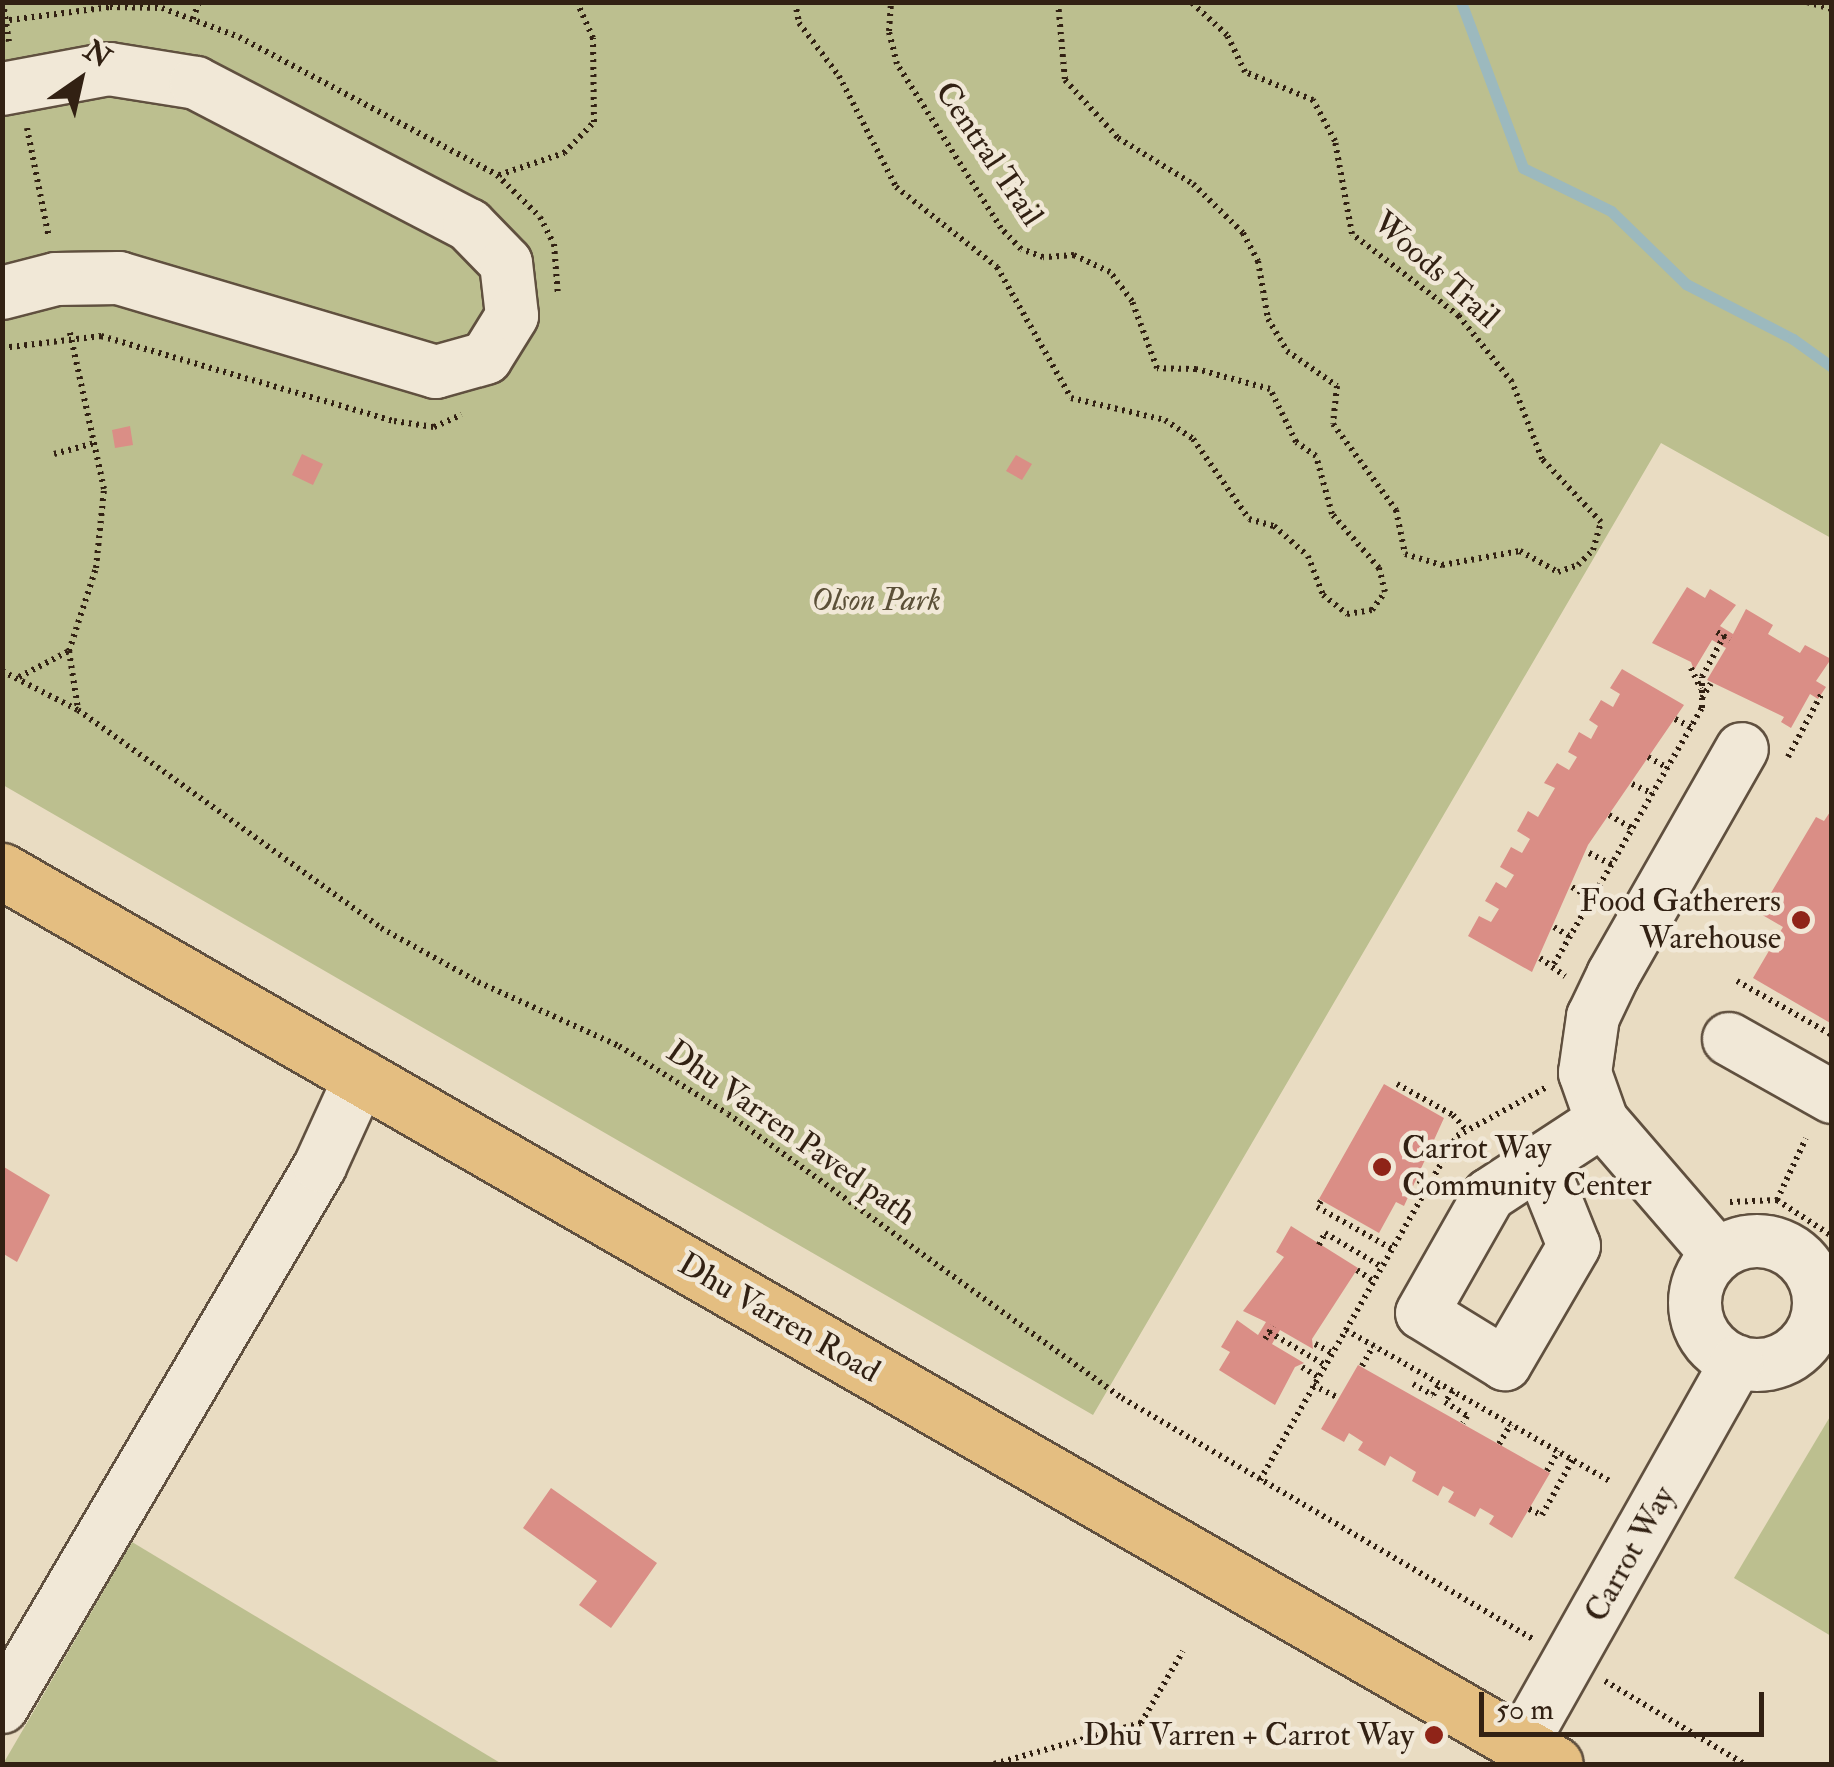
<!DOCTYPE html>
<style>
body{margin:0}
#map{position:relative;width:1834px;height:1767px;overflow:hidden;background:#e9dcc2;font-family:"IM FELL Double Pica",serif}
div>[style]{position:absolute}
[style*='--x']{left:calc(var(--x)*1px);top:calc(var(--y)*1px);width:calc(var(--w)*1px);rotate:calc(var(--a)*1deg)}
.green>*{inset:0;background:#bcbf8f}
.stream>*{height:11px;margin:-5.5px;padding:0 5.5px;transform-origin:5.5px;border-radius:5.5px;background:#9cb9be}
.building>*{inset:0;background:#da8e86}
.path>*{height:6px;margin-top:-3px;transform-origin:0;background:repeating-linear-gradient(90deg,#322113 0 2.5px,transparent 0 7.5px)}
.roads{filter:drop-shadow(2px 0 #60503f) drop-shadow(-2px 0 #60503f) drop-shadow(0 2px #60503f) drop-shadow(0 -2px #60503f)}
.minor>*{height:52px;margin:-26px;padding:0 26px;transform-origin:26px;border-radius:26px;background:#f1e8d7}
.minor>.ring{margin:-26px;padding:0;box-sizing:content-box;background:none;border:52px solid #f1e8d7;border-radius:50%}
.major>*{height:55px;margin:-27.5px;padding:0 27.5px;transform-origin:27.5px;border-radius:27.5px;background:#e4be81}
.dots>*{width:28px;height:28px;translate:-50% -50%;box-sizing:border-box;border:5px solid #f1e8d7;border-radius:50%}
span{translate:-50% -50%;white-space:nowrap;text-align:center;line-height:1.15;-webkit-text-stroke:9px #f1e8d7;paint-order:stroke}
.street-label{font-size:32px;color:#322113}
.park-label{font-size:32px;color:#5b5038;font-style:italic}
.poi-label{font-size:32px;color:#322113}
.right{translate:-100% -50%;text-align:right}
.left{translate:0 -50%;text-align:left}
.frame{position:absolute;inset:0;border:5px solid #322113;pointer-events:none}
.north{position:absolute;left:30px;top:30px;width:100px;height:100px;-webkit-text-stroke:8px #f1e8d7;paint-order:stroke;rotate:34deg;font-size:28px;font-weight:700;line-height:40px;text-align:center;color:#322113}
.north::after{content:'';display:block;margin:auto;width:35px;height:45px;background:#322113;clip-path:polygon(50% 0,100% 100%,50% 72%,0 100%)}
.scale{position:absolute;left:1479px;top:1692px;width:285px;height:45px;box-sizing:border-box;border:5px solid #322113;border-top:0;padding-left:12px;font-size:30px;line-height:35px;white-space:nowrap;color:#322113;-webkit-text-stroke:8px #f1e8d7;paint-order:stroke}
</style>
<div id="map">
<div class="green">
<i style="clip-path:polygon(3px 3px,1831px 3px,1831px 538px,1661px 443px,1093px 1415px,3px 785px)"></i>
<i style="clip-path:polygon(1831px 1415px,1831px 1636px,1734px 1578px)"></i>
<i style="clip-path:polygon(132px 1542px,502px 1764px,3px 1764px)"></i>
</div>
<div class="stream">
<i style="--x:1461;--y:2;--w:177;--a:69.5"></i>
<i style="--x:1523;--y:168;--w:98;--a:26"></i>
<i style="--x:1611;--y:211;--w:105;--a:44.2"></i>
<i style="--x:1686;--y:284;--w:120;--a:27.2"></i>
<i style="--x:1793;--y:339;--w:48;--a:35.7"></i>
</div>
<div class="building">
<i style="clip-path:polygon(130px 426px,133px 445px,115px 448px,112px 430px)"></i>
<i style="clip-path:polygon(302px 454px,323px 464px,313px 485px,292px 475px)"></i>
<i style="clip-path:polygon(1016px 455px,1032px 464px,1022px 480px,1006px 471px)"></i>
<i style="clip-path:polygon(1687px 587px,1705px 598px,1710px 589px,1736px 605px,1720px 626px,1733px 634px,1746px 609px,1773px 625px,1768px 634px,1800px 653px,1805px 645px,1831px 659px,1816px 681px,1826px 687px,1818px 699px,1810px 694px,1791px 728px,1781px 722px,1784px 717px,1707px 680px,1726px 648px,1712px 640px,1694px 670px,1691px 662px,1652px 643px)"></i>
<i style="clip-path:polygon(1622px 669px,1684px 705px,1588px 845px,1532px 972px,1468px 936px,1479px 916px,1491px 922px,1499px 909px,1485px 901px,1496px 882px,1506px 888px,1514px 875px,1500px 867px,1511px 847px,1522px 853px,1530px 839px,1517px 831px,1528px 811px,1538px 817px,1555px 788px,1544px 783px,1557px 763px,1569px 770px,1577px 757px,1568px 752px,1579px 732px,1591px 739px,1598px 726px,1589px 720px,1601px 700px,1613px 707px,1620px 694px,1610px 688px)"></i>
<i style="clip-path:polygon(1832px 809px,1832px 1024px,1753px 978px,1783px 927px,1759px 913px,1816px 817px,1824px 821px)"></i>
<i style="clip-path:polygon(1384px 1084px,1444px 1118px,1404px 1206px,1396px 1202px,1379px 1233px,1319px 1199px)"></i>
<i style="clip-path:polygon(4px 1167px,50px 1195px,17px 1262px,2px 1253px)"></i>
<i style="clip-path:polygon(1291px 1226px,1358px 1268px,1312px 1339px,1313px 1349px,1280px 1330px,1272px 1344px,1304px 1363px,1295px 1367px,1275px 1405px,1219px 1370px,1230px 1352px,1221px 1347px,1237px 1320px,1258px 1335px,1266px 1322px,1243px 1311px,1284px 1257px,1276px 1252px)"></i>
<i style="clip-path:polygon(1358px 1365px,1550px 1473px,1512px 1538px,1489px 1524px,1494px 1516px,1480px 1508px,1475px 1517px,1448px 1502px,1454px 1492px,1443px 1486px,1438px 1496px,1412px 1481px,1416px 1472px,1390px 1456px,1385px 1466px,1358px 1450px,1363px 1442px,1349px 1433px,1344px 1442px,1321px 1429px)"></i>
<i style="clip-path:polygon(551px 1488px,657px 1563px,611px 1628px,579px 1605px,597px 1581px,523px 1528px)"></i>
</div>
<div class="path">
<i style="--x:3;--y:2;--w:40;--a:81.5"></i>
<i style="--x:795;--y:2;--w:21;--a:79"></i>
<i style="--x:799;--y:23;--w:66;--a:53"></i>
<i style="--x:839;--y:76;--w:125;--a:62.8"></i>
<i style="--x:896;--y:187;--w:129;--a:38.4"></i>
<i style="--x:997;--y:267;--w:150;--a:60.5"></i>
<i style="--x:1071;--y:398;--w:97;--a:13.2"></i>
<i style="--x:1165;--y:420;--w:34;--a:34"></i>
<i style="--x:1193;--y:439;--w:98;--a:55"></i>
<i style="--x:1249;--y:519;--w:26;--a:16"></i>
<i style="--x:1274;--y:526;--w:45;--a:41.4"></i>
<i style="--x:1308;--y:556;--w:42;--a:69"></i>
<i style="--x:1323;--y:595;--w:31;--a:38"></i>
<i style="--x:1347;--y:614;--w:25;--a:-9"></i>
<i style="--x:1372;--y:610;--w:22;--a:-54"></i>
<i style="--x:1385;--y:592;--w:25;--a:-104"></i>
<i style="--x:1379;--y:568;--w:72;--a:-131"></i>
<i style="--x:1332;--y:514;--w:60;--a:-105.4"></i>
<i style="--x:1316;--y:456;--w:24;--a:-145"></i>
<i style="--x:1296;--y:442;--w:59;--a:-116.1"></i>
<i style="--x:1270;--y:389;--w:77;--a:-164.9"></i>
<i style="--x:1196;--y:369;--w:39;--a:-179"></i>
<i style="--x:1157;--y:368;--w:72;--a:-110.5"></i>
<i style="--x:1132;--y:301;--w:36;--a:-127"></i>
<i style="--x:1110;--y:272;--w:40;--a:-155"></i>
<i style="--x:1074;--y:255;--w:31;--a:176"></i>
<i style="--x:1043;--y:257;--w:23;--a:-160"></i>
<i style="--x:1021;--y:249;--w:29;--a:-134"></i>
<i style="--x:1001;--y:228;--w:194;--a:-122.4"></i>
<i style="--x:897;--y:64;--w:34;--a:-104"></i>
<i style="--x:889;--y:31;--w:29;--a:-86"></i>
<i style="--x:1058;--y:2;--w:78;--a:84.9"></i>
<i style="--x:1065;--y:80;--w:79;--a:47.6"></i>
<i style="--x:1118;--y:138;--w:88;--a:31.5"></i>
<i style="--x:1193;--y:184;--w:70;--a:44.4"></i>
<i style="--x:1243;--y:233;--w:32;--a:62"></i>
<i style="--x:1258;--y:261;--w:59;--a:80.2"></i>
<i style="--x:1268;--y:319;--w:37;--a:59"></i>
<i style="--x:1287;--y:351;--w:61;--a:35"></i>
<i style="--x:1337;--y:386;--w:38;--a:96"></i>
<i style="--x:1333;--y:424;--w:107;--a:53.8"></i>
<i style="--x:1396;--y:510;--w:45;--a:78.4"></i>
<i style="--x:1405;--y:554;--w:39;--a:17"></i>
<i style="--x:1442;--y:565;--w:79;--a:-10.2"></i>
<i style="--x:1520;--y:551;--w:43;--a:28.9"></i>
<i style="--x:1558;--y:572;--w:21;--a:-19"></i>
<i style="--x:1578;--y:565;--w:21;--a:-45"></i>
<i style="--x:1593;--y:550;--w:29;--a:-74"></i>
<i style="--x:1601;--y:522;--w:86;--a:-133.1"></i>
<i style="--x:1542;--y:459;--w:83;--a:-111.3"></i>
<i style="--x:1512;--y:382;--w:85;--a:-128.8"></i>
<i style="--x:1459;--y:316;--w:135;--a:-142.5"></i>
<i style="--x:1352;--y:234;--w:95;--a:-100.4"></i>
<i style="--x:1335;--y:141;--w:47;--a:-118.2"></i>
<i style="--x:1313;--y:100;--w:74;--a:-157.6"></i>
<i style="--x:1245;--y:72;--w:41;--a:-115.9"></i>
<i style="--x:1227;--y:35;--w:49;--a:-137.5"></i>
<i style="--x:1807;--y:2;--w:26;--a:16"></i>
<i style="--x:193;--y:19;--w:18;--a:-71"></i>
<i style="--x:2;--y:21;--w:109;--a:-7.4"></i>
<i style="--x:110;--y:7;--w:52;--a:1.1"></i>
<i style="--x:162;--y:8;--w:82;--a:20.6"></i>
<i style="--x:239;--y:37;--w:293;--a:28.1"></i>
<i style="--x:497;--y:175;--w:60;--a:44.3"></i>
<i style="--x:540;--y:217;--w:30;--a:63"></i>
<i style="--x:554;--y:244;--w:52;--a:85.6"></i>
<i style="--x:27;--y:128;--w:112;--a:78.7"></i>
<i style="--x:499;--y:175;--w:69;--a:-18.7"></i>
<i style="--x:564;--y:153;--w:43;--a:-45.9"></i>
<i style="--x:594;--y:122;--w:84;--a:-90.7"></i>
<i style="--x:593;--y:38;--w:39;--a:-114"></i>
<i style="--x:2;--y:348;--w:100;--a:-6.9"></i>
<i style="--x:101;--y:336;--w:305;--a:16.2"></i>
<i style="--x:394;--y:421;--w:40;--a:8.5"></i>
<i style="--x:434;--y:427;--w:30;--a:-24"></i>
<i style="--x:54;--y:454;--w:42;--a:-15"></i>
<i style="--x:1717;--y:632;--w:15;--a:32"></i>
<i style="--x:69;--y:651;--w:59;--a:81.2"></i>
<i style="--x:1691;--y:668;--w:23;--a:65"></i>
<i style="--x:2;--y:671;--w:85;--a:27.2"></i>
<i style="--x:78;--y:710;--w:373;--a:35.7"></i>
<i style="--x:381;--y:928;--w:111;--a:29.1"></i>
<i style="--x:478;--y:982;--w:155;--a:24.4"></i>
<i style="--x:619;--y:1046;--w:128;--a:32"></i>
<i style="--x:728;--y:1114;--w:486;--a:35.8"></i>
<i style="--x:1122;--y:1398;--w:476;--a:30.4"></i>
<i style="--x:19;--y:677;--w:56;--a:-27.5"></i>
<i style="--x:69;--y:651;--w:87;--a:-72"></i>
<i style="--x:96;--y:568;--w:79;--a:-84.2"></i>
<i style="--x:104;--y:489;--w:160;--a:-102.3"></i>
<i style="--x:1702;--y:698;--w:17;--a:-59"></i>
<i style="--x:1675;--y:719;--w:18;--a:27"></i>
<i style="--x:1648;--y:757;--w:23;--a:29"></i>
<i style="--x:1788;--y:757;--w:72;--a:-62"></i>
<i style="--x:1632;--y:784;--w:23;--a:25"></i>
<i style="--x:1609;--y:815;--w:28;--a:30"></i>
<i style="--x:1589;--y:853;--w:27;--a:27"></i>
<i style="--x:1572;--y:887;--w:23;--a:31"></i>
<i style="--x:1554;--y:927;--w:17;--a:31"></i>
<i style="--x:1540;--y:958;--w:31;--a:36"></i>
<i style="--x:1554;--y:964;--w:296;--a:-60"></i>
<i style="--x:1702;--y:708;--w:31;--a:-90"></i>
<i style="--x:1702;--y:677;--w:47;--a:-61.8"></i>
<i style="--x:1737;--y:981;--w:109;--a:29.6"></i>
<i style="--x:1397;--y:1084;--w:64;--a:29"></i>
<i style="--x:1453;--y:1115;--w:21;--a:49"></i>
<i style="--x:1418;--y:1180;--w:11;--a:27"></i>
<i style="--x:1777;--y:1200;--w:68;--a:-64.9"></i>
<i style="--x:1321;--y:1201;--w:7;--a:124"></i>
<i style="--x:1317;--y:1207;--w:86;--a:29.2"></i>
<i style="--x:1730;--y:1202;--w:47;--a:-2.4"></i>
<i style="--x:1777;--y:1200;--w:66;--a:33.2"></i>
<i style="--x:1319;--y:1245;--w:13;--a:-63"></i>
<i style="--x:1325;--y:1233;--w:66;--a:30.8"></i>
<i style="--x:1357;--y:1270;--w:21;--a:35"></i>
<i style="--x:1346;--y:1330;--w:304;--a:29.8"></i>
<i style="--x:1269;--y:1332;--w:65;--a:30.5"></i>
<i style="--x:1265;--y:1339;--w:15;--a:-58"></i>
<i style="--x:1315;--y:1344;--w:19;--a:28"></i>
<i style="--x:1362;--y:1366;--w:23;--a:-61"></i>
<i style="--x:1302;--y:1367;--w:19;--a:32"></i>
<i style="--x:1413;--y:1384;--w:23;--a:29"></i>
<i style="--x:1433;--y:1395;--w:14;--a:-60"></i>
<i style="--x:1313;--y:1385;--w:29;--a:27"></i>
<i style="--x:1453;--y:1391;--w:14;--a:126"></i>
<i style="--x:1445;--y:1402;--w:26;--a:32"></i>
<i style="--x:1467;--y:1416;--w:8;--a:120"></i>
<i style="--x:1499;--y:1444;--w:23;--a:-59"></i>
<i style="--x:1547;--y:1471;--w:23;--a:-61"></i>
<i style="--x:1260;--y:1480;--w:396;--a:-60.2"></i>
<i style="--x:1457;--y:1136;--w:102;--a:-28.6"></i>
<i style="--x:1529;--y:1509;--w:14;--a:25"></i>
<i style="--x:1542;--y:1515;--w:64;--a:-61"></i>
<i style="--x:1605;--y:1681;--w:162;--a:30.8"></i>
<i style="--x:994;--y:1764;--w:153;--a:-15.6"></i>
<i style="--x:1141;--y:1723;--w:83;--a:-59.7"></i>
</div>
<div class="roads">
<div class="minor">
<i style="--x:2;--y:89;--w:109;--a:-10.6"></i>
<i style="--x:109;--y:69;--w:88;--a:9.1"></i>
<i style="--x:196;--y:83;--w:308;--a:27.5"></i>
<i style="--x:469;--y:225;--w:53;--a:45.8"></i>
<i style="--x:506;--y:263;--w:53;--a:83.5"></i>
<i style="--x:512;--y:316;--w:49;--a:121.8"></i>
<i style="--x:486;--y:358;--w:52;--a:164.4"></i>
<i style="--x:436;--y:372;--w:331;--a:-163.5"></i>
<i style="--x:119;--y:278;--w:63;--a:179.1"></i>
<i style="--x:56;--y:279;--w:56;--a:165.5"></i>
<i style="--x:1729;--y:1039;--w:118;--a:29.4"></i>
<i style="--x:1541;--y:1164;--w:88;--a:68.1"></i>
<i style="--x:1574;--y:1246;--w:137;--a:120.3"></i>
<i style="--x:1505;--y:1364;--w:97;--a:-148.4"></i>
<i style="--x:1422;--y:1313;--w:136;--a:-60.4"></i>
<i style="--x:1489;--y:1195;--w:135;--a:-33.2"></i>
<i class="ring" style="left:1695px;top:1241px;width:72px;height:72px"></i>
<i style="--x:1717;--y:1254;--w:176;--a:-130.8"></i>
<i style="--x:1602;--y:1121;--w:51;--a:-109.5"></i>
<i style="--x:1585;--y:1073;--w:57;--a:-81.9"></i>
<i style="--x:1593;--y:1017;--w:47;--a:-64.5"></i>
<i style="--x:1613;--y:975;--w:260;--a:-60.3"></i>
<i style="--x:2;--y:1707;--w:628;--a:-59.55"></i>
<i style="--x:320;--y:1166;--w:99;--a:-65.5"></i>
<i style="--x:1521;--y:1745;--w:440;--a:-60.6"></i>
</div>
<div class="major">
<i style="--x:2;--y:871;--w:1791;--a:29.9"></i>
</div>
</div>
<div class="dots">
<i style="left:1801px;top:920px;background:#8f2418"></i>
<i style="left:1382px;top:1167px;background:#8f2418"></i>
<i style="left:1434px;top:1735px;background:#8f2418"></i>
</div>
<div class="street-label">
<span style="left:989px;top:154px;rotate:56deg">Central Trail</span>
<span style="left:1436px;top:270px;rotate:42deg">Woods Trail</span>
<span style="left:791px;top:1133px;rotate:35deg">Dhu Varren Paved path</span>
<span style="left:779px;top:1318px;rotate:30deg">Dhu Varren Road</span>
<span style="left:1630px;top:1554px;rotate:-61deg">Carrot Way</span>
</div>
<div class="park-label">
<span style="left:876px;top:600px">Olson Park</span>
</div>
<div class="poi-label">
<span class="right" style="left:1781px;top:920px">Food Gatherers<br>Warehouse</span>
<span class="left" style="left:1402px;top:1167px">Carrot Way<br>Community Center</span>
<span class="right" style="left:1414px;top:1735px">Dhu Varren + Carrot Way</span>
</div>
<div class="frame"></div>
<div class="north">N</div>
<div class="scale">50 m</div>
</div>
